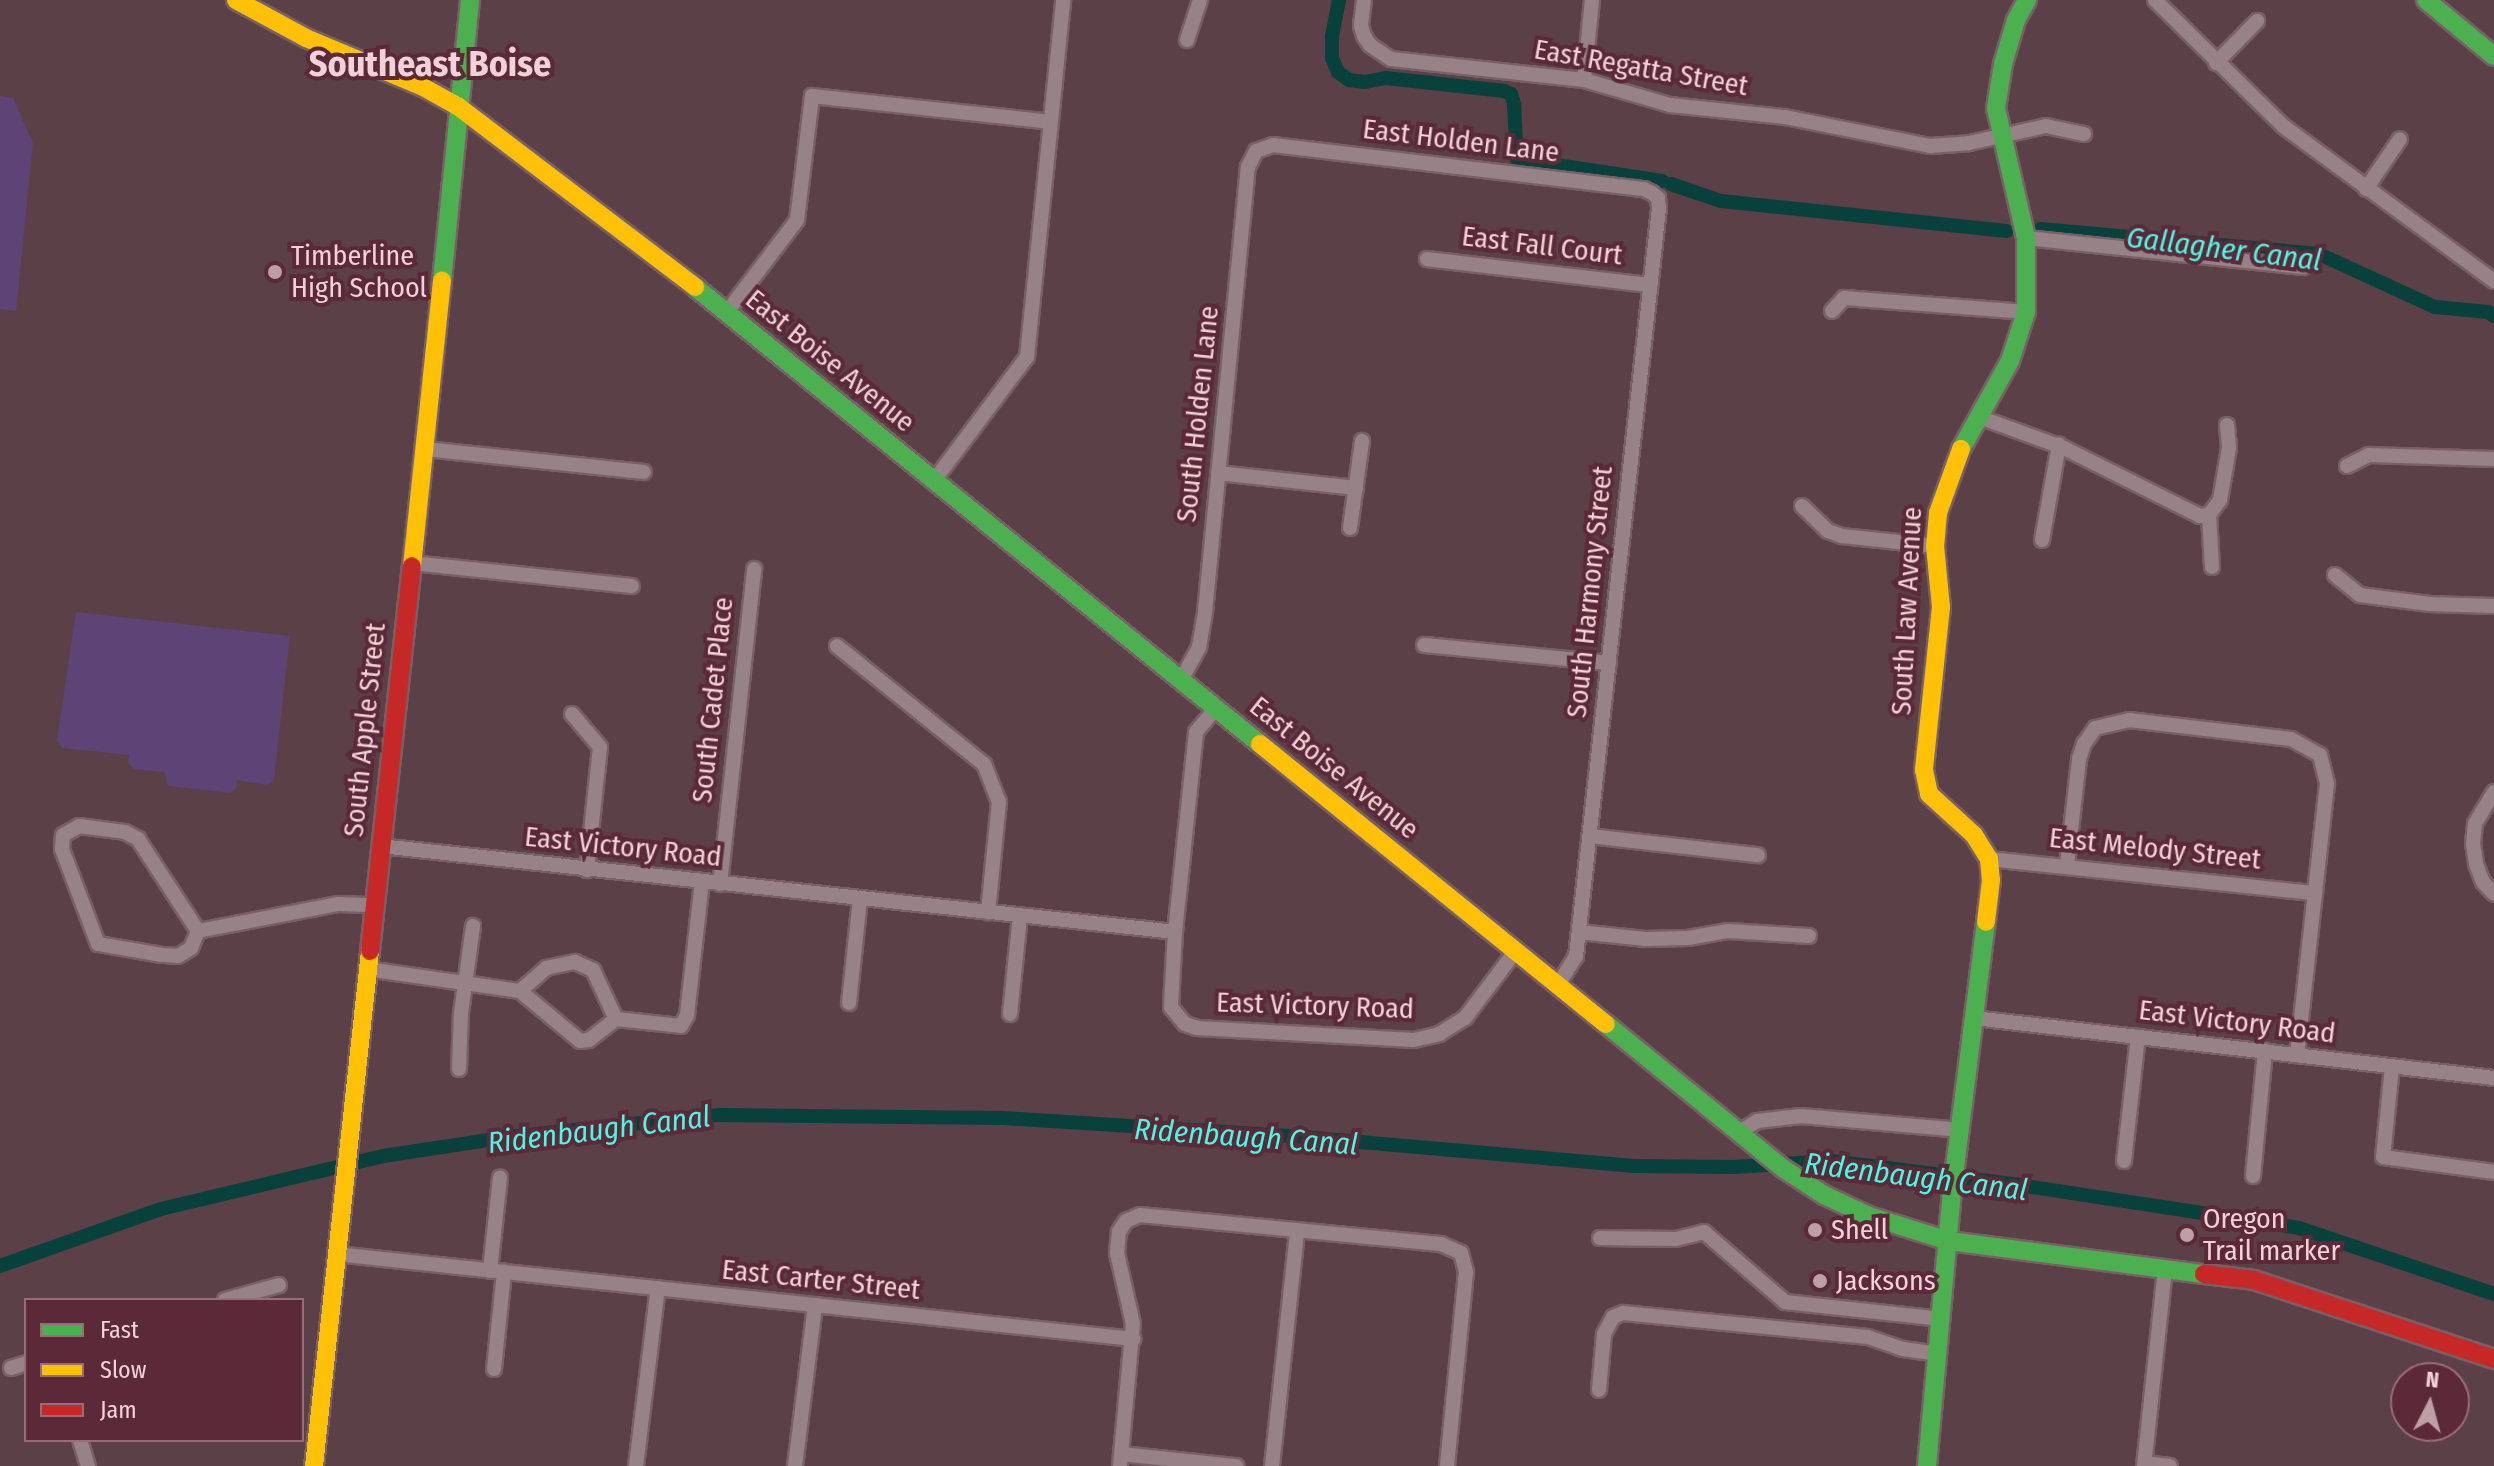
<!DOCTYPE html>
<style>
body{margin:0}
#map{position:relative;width:2494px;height:1466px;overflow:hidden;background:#5b4047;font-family:"Fira Sans Condensed",sans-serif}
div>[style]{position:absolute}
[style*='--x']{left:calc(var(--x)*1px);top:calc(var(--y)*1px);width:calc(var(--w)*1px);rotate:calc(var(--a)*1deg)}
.green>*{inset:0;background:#5d4376}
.canal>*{height:14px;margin:-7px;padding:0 7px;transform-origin:7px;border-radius:7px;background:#08403b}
.roads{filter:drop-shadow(2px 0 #786066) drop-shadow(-2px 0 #786066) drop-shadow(0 2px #786066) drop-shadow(0 -2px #786066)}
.street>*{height:14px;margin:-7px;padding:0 7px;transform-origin:7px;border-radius:7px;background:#978288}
.fast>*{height:18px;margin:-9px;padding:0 9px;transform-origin:9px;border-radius:9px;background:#4caf50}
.slow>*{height:18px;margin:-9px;padding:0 9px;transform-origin:9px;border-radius:9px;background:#ffc107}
.jam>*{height:18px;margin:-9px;padding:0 9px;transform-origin:9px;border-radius:9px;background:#c62828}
.dots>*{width:22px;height:22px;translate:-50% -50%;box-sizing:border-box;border:4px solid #5b2937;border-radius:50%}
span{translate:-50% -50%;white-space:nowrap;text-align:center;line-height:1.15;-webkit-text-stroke:8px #5b2937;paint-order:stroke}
.street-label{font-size:28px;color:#f2d2d9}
.poi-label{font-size:28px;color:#f2d2d9}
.left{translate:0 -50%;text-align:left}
.water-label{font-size:30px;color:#48fae5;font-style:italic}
.district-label{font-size:36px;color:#f2d2d9;font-weight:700}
.legend{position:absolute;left:24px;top:1298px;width:280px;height:144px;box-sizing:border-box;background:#5b2937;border:2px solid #976d78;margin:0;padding:10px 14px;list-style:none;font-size:24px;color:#f2d2d9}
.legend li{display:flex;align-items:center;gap:16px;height:40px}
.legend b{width:40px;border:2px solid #976d78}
.north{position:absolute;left:2390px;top:1362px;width:80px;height:80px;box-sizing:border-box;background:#5b2937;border:2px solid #976d78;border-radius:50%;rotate:6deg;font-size:22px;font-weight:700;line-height:32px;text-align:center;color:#f2d2d9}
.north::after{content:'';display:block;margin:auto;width:28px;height:36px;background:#bd9fa6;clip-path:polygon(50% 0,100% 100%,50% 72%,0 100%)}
</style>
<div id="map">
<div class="green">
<i style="clip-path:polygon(0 96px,13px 98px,33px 143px,16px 311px,0 309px)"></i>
<i style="clip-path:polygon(76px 612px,290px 636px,274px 780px,267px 785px,237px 780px,236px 788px,230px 793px,168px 786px,164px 772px,134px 769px,128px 763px,129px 755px,62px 748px,57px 740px)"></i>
</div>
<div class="canal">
<i style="--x:1339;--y:0;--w:38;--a:101"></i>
<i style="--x:1332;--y:37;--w:21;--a:90"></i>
<i style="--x:1332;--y:58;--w:15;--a:67"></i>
<i style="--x:1338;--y:72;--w:14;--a:36"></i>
<i style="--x:1349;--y:80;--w:16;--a:7"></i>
<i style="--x:1365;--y:82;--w:21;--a:-11"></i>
<i style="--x:1386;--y:78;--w:119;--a:6.3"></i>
<i style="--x:1504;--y:91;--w:8;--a:23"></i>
<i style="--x:1511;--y:94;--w:10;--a:73"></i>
<i style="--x:1514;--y:104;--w:55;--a:86.9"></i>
<i style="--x:1517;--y:159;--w:147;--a:8.6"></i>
<i style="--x:1671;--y:184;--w:53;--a:18.8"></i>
<i style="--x:1721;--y:201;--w:287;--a:6"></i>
<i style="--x:2040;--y:229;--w:280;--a:5.1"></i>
<i style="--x:2319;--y:254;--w:128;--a:24.6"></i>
<i style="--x:2435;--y:307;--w:53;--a:5.4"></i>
<i style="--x:2488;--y:312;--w:7;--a:34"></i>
<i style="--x:0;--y:1266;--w:171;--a:-19.5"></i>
<i style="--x:161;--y:1209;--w:228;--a:-13.4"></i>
<i style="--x:383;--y:1156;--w:126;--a:-8.6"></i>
<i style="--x:508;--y:1137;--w:212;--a:-6"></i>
<i style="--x:719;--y:1115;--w:284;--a:0.6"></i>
<i style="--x:1003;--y:1118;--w:301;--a:3.6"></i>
<i style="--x:1303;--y:1137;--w:332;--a:5"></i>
<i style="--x:1634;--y:1166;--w:100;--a:0.6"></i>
<i style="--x:1734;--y:1167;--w:98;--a:-3.5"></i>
<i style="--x:1832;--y:1161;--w:189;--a:7.3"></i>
<i style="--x:2019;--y:1185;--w:283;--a:8.7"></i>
<i style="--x:2299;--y:1228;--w:206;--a:18.7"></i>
</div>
<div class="roads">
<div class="street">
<i style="--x:1364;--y:0;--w:26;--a:97"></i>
<i style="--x:1361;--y:26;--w:10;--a:73"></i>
<i style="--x:1364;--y:36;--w:11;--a:56"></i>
<i style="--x:1370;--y:45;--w:25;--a:34"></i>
<i style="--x:1391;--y:59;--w:194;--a:6.2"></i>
<i style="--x:1584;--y:80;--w:90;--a:16.2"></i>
<i style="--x:1670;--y:105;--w:116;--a:6"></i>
<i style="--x:1785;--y:117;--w:148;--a:11.3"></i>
<i style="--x:1930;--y:146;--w:39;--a:-4"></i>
<i style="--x:1969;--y:143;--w:79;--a:-12.4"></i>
<i style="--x:2046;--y:126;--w:39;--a:12"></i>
<i style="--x:2155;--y:0;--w:180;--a:44.5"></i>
<i style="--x:2283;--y:126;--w:262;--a:36.3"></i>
<i style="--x:1187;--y:40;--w:42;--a:-72"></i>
<i style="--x:2216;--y:63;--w:59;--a:-45.7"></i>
<i style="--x:1584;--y:80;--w:80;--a:-84.3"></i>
<i style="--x:2366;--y:189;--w:60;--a:-55.8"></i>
<i style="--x:2026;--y:238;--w:279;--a:6"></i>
<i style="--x:1427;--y:259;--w:225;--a:6.7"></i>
<i style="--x:1832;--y:311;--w:18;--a:-47"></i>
<i style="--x:1844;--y:298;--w:183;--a:4.4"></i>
<i style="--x:727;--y:312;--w:116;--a:-52.7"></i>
<i style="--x:797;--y:220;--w:125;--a:-83.1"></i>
<i style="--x:812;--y:96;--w:239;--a:6.2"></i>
<i style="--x:1979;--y:417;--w:90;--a:20"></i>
<i style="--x:2064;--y:448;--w:152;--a:26.6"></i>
<i style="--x:2200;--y:516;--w:9;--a:-6"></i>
<i style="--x:2209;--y:515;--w:19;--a:-54"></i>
<i style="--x:2220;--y:500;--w:53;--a:-80.2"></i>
<i style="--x:2229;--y:448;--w:23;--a:-95"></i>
<i style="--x:425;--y:449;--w:220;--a:6"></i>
<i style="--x:2347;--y:466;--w:25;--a:-27"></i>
<i style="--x:2369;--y:455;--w:125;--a:1.8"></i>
<i style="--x:1218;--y:473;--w:139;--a:6.2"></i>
<i style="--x:933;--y:482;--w:156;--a:-53.1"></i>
<i style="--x:1027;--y:357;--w:359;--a:-84.2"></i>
<i style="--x:1802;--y:506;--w:36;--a:44"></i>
<i style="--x:1828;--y:531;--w:15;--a:20"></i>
<i style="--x:1842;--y:536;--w:94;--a:6.1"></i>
<i style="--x:2209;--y:515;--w:52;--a:86.7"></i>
<i style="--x:1350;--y:528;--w:88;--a:-82.1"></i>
<i style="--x:2042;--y:540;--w:97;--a:-79.9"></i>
<i style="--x:412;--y:563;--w:221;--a:6"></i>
<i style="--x:2335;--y:575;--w:32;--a:39"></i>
<i style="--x:2360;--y:595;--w:70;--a:7.4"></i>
<i style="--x:2429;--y:604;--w:65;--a:1.8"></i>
<i style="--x:1424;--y:645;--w:186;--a:5.6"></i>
<i style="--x:837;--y:646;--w:189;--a:38.8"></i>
<i style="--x:984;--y:764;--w:41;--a:68.5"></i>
<i style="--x:999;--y:802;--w:111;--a:95.7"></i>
<i style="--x:1181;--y:680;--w:38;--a:-61"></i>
<i style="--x:1199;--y:647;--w:36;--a:-80"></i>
<i style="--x:1205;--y:612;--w:447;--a:-84.5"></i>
<i style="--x:1248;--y:167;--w:18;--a:-63"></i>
<i style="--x:1256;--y:151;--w:18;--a:-19"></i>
<i style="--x:1273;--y:145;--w:374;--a:6.8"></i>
<i style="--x:1644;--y:189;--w:9;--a:27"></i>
<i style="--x:1652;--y:193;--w:8;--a:40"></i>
<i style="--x:1658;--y:198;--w:10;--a:84"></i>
<i style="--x:1659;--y:208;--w:753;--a:96.33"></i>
<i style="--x:1576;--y:956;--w:36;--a:122"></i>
<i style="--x:572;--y:714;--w:43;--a:49.7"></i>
<i style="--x:600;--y:747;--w:124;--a:96"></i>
<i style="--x:2494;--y:792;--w:37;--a:121"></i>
<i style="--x:2475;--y:824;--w:20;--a:96"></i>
<i style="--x:2473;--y:844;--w:20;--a:81"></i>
<i style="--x:2476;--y:864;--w:19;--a:69"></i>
<i style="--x:2483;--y:882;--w:16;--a:47"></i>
<i style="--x:79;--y:826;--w:46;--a:7.4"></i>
<i style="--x:125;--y:832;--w:15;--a:28"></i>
<i style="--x:138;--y:839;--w:110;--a:56.9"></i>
<i style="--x:198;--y:931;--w:18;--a:112"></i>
<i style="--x:191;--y:948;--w:15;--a:148"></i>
<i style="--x:178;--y:956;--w:16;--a:-176"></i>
<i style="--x:162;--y:955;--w:65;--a:-170.2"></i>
<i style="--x:98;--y:944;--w:102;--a:-110.8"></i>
<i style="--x:62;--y:849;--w:14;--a:-86"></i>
<i style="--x:63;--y:835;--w:18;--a:-29"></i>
<i style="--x:1590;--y:836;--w:169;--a:6.5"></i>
<i style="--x:380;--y:846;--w:800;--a:6.17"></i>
<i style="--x:1175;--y:932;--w:75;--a:93.1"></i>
<i style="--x:1171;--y:1007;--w:22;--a:51"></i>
<i style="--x:1185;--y:1024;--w:13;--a:18"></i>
<i style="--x:1197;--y:1028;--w:217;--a:3.2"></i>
<i style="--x:1414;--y:1040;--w:26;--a:-13"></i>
<i style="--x:1439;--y:1034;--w:31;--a:-32"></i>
<i style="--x:1465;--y:1018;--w:83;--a:-52.9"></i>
<i style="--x:1989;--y:859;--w:328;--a:6"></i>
<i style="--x:2067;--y:865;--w:107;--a:-83.5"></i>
<i style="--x:2079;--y:759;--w:16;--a:-72"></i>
<i style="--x:2084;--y:744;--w:19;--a:-55"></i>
<i style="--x:2095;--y:728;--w:35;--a:-13"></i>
<i style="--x:2129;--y:720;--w:163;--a:6.7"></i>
<i style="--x:2291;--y:739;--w:33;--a:29"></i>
<i style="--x:2320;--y:755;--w:30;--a:76"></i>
<i style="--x:2327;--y:784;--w:273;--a:96.3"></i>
<i style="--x:720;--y:884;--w:317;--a:-83.8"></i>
<i style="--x:198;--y:931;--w:143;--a:-10.9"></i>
<i style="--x:338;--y:904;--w:36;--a:2"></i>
<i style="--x:1175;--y:932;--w:201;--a:-84"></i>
<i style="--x:1196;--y:732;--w:31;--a:-50"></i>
<i style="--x:1579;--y:932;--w:67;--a:6"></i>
<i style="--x:1646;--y:939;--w:42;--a:-1.4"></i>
<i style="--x:1688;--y:938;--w:41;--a:-9.9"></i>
<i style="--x:1728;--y:931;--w:81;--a:3.5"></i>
<i style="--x:367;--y:969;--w:155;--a:8.2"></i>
<i style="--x:520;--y:991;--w:78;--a:39.8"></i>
<i style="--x:580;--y:1041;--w:9;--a:-6"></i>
<i style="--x:589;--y:1040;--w:34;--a:-38"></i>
<i style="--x:616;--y:1019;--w:65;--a:6.1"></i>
<i style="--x:681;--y:1026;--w:13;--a:-61"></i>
<i style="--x:687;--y:1015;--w:134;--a:-83.6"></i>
<i style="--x:520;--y:991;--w:35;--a:-41"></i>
<i style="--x:546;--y:968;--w:30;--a:-12"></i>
<i style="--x:575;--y:962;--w:20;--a:24"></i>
<i style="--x:593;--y:970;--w:54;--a:64.9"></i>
<i style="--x:849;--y:1003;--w:105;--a:-84"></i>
<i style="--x:1010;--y:1014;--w:99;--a:-84.2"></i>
<i style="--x:1974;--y:1018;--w:523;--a:6.58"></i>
<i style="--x:2392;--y:1066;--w:91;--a:95.6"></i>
<i style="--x:2383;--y:1157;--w:112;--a:7.7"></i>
<i style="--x:459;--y:1069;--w:56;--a:-88"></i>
<i style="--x:461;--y:1013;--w:88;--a:-82.1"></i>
<i style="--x:1739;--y:1132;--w:21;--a:-31"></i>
<i style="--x:1757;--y:1121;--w:44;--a:-6.5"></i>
<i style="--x:1801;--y:1116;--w:161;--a:5"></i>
<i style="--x:2124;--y:1161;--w:125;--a:-83.6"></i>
<i style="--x:2253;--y:1176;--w:126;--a:-84.5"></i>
<i style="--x:1600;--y:1238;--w:76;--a:0.8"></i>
<i style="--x:1676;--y:1239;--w:29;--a:-14"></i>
<i style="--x:1704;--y:1232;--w:107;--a:40.8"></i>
<i style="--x:1785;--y:1302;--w:158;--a:6.2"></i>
<i style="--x:336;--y:1254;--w:802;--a:6.09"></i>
<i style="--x:490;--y:1271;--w:94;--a:-83.9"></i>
<i style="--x:225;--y:1300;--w:56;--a:-15.5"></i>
<i style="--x:11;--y:1368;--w:16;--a:-18"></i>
<i style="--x:494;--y:1369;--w:98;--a:-84.1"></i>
<i style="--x:1599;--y:1390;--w:56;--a:-84.9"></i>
<i style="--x:1604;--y:1334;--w:19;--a:-62"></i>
<i style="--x:1613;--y:1317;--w:11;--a:-22"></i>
<i style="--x:1623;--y:1313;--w:246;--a:5.6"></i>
<i style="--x:1868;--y:1337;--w:37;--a:19"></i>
<i style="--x:1903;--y:1349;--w:36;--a:8"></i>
<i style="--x:80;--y:1440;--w:27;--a:73"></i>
<i style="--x:1121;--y:1454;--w:116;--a:6"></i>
<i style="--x:2145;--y:1463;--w:25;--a:7"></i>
<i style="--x:636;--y:1466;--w:179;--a:-83"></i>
<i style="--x:795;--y:1466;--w:162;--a:-82.9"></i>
<i style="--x:1120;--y:1466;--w:143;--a:-84.8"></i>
<i style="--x:1133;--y:1324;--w:73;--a:-102.7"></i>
<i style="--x:1117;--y:1253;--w:21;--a:-85"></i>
<i style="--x:1119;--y:1232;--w:13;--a:-58"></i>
<i style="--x:1126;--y:1221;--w:15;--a:-23"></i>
<i style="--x:1140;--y:1215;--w:302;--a:5.5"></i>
<i style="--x:1441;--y:1244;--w:22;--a:24"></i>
<i style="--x:1461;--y:1253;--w:20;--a:75"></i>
<i style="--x:1466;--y:1272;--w:195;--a:95.6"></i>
<i style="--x:1272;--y:1466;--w:236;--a:-83.9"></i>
<i style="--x:2144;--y:1466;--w:199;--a:-83.9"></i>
</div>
<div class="fast">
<i style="--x:2426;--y:0;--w:88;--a:39.5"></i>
<i style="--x:442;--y:281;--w:282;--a:-84.3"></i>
<i style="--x:695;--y:287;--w:727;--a:38.97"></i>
<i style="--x:1961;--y:449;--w:101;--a:-60.9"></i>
<i style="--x:2010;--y:361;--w:52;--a:-71.9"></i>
<i style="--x:2026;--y:312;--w:74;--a:-90"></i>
<i style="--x:2026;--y:238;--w:133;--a:-103"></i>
<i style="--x:1996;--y:108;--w:45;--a:-81"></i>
<i style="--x:2003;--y:64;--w:46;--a:-73.5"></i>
<i style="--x:2016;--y:20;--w:23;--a:-61"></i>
<i style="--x:1606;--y:1024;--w:230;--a:39.2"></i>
<i style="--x:1784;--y:1169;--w:48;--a:33"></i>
<i style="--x:1824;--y:1195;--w:50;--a:25"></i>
<i style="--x:1869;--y:1216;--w:84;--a:17.4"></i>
<i style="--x:1949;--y:1241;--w:257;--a:7.4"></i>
<i style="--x:1927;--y:1466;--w:276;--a:-84.8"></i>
<i style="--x:1952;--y:1191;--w:271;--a:-82.8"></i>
</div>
<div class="slow">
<i style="--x:236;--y:0;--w:80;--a:28.5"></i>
<i style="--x:306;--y:38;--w:127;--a:22.7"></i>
<i style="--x:423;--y:87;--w:41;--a:29.1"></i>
<i style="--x:459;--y:107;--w:297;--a:37.3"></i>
<i style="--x:1961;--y:449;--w:68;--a:109.8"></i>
<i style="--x:1938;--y:513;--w:33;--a:95"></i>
<i style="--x:1935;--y:546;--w:61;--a:84.4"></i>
<i style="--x:1941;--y:607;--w:164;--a:96"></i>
<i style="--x:1924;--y:770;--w:25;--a:78"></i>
<i style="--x:1929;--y:794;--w:61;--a:42.3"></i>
<i style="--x:1974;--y:835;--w:28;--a:58"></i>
<i style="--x:1989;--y:859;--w:21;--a:85"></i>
<i style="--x:1991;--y:880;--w:42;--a:96.8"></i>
<i style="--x:412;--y:566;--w:287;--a:-84"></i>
<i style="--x:1260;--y:744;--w:445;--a:39"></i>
<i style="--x:314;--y:1466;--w:518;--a:-83.79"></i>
</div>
<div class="jam">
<i style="--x:370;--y:951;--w:387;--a:-83.8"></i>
<i style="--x:2204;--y:1274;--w:50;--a:6.8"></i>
<i style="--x:2254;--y:1280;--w:253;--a:18.2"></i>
</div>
</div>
<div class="dots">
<i style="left:275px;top:272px;background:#bd9fa6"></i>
<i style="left:1815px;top:1230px;background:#bd9fa6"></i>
<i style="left:2187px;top:1235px;background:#bd9fa6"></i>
<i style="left:1820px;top:1281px;background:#bd9fa6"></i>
</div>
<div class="street-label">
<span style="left:1641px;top:68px;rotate:10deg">East Regatta Street</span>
<span style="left:1461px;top:141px;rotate:7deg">East Holden Lane</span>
<span style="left:1542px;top:246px;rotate:7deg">East Fall Court</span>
<span style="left:830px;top:361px;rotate:39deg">East Boise Avenue</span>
<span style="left:1198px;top:414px;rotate:-84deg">South Holden Lane</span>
<span style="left:1590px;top:592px;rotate:-84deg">South Harmony Street</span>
<span style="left:1907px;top:611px;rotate:-87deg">South Law Avenue</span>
<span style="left:713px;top:700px;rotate:-84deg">South Cadet Place</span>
<span style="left:365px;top:730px;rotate:-84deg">South Apple Street</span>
<span style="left:1334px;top:768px;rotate:39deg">East Boise Avenue</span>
<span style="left:623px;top:847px;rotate:6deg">East Victory Road</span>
<span style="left:2155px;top:849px;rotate:6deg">East Melody Street</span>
<span style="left:1315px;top:1006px;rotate:2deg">East Victory Road</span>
<span style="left:2237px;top:1022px;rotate:7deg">East Victory Road</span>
<span style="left:821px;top:1280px;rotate:6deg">East Carter Street</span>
</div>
<div class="poi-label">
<span class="left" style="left:291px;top:272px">Timberline<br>High School</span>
<span class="left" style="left:2203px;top:1235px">Oregon<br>Trail marker</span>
<span class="left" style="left:1831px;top:1230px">Shell</span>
<span class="left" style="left:1836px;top:1281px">Jacksons</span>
</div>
<div class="water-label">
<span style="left:2224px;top:249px;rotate:7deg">Gallagher Canal</span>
<span style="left:599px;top:1130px;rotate:-7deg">Ridenbaugh Canal</span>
<span style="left:1246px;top:1137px;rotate:4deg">Ridenbaugh Canal</span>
<span style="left:1916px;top:1177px;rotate:7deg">Ridenbaugh Canal</span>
</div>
<div class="district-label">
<span style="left:430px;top:65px">Southeast Boise</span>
</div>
<ul class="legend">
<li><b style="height:10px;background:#4caf50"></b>Fast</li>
<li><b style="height:10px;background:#ffc107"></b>Slow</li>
<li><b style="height:10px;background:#c62828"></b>Jam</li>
</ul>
<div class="north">N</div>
</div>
